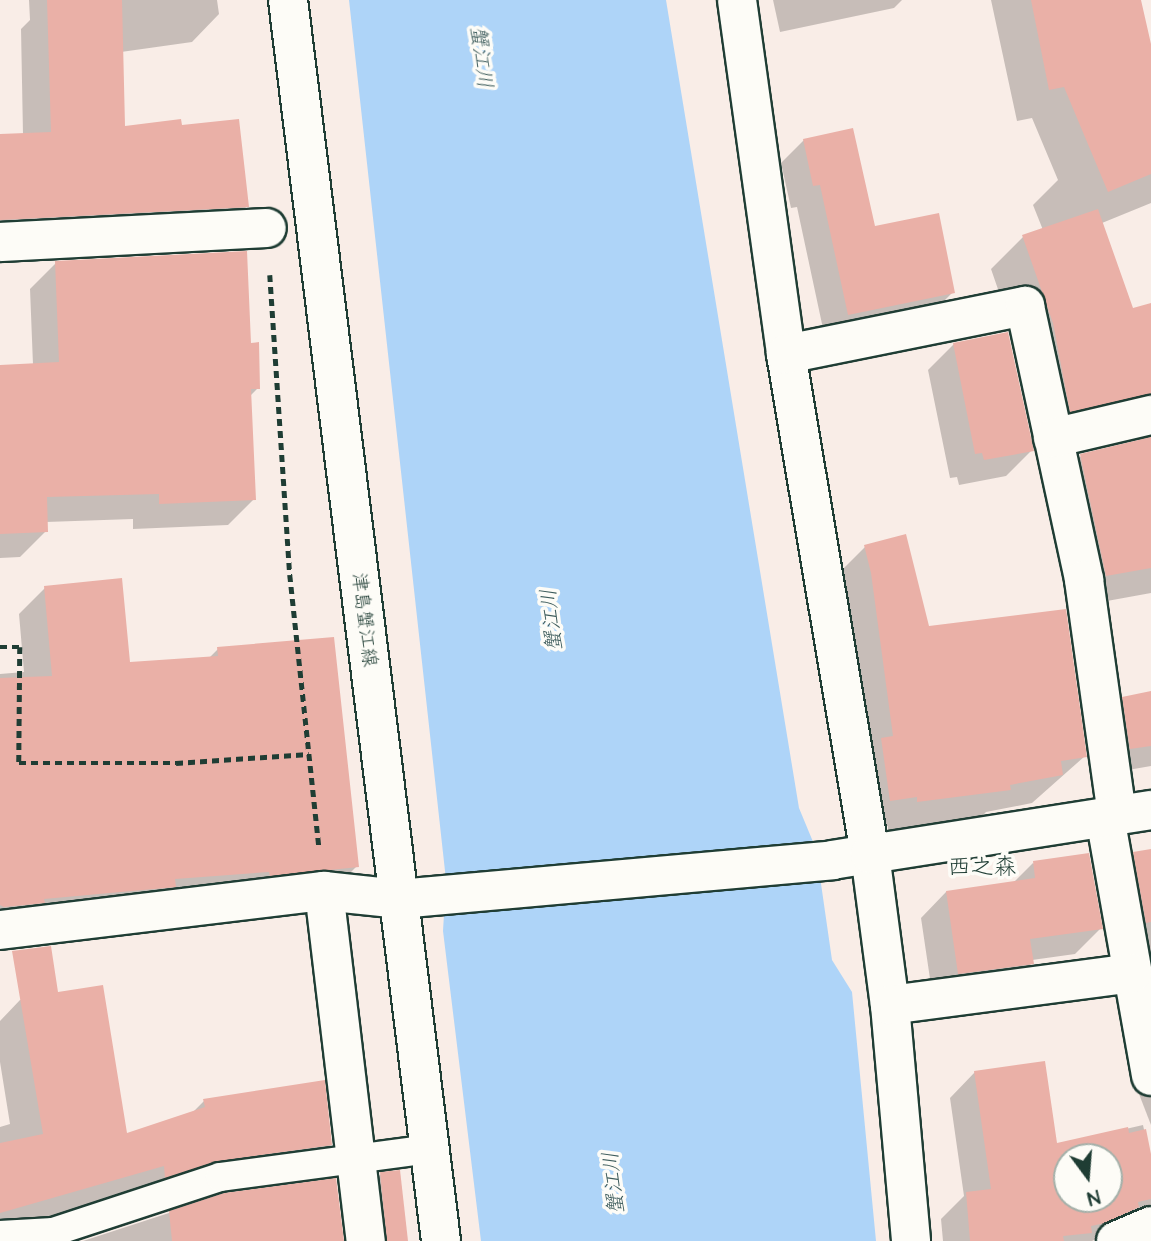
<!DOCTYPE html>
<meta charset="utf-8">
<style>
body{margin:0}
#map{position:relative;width:1151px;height:1241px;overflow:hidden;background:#f9ede7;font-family:"Architects Daughter","Klee One",sans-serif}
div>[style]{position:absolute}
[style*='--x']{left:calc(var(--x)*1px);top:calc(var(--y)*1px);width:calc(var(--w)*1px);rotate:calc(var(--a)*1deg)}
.water>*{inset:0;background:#aed4f8}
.shadow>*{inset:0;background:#0003}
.building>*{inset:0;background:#eab0a7}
.path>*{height:4.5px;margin-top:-2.25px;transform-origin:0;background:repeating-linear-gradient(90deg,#1f3d34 0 7px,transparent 0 12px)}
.roads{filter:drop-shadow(2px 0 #1f3d34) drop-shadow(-2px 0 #1f3d34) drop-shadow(0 2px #1f3d34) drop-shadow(0 -2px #1f3d34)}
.service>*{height:28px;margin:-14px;padding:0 14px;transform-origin:14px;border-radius:14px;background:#fdfcf7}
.minor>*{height:38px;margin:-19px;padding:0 19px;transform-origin:19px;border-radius:19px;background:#fdfcf7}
.tertiary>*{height:38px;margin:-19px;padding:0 19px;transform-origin:19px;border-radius:19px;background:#fdfcf7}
.secondary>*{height:38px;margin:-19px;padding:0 19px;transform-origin:19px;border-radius:19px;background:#fdfcf7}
span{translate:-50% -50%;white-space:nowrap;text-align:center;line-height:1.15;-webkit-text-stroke:7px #fdfcf7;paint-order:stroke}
.street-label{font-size:19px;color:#1f3d34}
.water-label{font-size:21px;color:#3c5b5b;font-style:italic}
.quarter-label{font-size:23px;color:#1f3d34}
.north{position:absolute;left:1053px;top:1143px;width:70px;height:70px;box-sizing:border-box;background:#fdfcf7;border:2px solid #a4b0a9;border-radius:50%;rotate:164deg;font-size:19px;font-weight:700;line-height:28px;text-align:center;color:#1f3d34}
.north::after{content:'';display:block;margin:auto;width:24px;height:32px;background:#1f3d34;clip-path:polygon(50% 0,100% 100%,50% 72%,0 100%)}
</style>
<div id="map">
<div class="water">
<i style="clip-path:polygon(349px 0,666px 0,799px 808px,816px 849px,832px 960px,852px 992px,876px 1241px,481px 1241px,443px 931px,446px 880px)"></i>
</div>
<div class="shadow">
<i style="clip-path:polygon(29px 0,217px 0,219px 14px,192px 42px,121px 52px,124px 127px,181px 127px,247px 206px,220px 234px,0 245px,0 136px,23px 135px,21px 29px,30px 20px)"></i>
<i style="clip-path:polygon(773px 0,902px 0,894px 8px,780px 32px)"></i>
<i style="clip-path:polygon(991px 0,1139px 0,1151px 57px,1151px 203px,1102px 223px,1132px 310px,1151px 305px,1151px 593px,1074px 607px,1049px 488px,1081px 456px,1140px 442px,1134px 432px,1038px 443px,1021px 356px,991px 269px,1023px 237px,1043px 230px,1033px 205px,1058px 180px,1032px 118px,1017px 121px)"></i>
<i style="clip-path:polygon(804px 140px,873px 228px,953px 292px,930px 315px,825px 338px,797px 207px,791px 208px,781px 163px)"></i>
<i style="clip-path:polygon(56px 263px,249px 344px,258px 388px,250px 396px,254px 499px,228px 525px,133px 529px,133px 519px,46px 522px,46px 531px,20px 557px,0 558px,0 367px,33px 365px,30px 289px)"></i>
<i style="clip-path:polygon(954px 344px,1032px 450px,1006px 476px,959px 485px,957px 477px,950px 478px,928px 370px)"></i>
<i style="clip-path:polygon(865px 547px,928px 628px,1085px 756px,1032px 803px,986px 812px,980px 818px,888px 830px,888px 826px,861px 830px,836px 576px)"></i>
<i style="clip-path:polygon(45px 588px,129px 664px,208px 659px,218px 649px,357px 866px,331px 892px,0 930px,0 674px,24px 672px,19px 614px)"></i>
<i style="clip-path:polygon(1151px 693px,1151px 766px,1105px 774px,1098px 724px,1123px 698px)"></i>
<i style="clip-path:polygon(1151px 851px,1151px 958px,1116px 964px,1102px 885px,1134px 854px)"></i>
<i style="clip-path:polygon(1033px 863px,1101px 928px,1075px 954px,1032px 960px,1032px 963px,1006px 989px,933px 999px,921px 918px,946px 892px,1013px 883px)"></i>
<i style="clip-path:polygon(101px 987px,126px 1135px,192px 1113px,204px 1101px,331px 1145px,305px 1171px,0 1241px,0 1127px,10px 1124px,0 1062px,0 1021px,20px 1000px)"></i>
<i style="clip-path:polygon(1151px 1066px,1151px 1125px,1139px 1094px)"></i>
<i style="clip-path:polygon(evenodd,975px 1072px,1056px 1145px,1143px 1125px,1151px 1162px,1151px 1204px,1133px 1222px,1092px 1241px,943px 1241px,941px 1219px,964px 1196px,950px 1098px,975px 1072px,1067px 1157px,1109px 1157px,1109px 1199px,1067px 1199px,1067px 1157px)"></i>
<i style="clip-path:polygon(381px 1174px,406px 1241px,359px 1241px,354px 1200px)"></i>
<i style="clip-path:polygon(224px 1195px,342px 1241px,83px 1241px)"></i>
</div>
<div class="building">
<i style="clip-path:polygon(47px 0,122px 0,125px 126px,181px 119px,182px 125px,239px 119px,249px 207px,0 220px,0 134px,51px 132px)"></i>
<i style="clip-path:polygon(1031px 0,1141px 0,1151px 44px,1151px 174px,1108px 192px,1064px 87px,1049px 90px)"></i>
<i style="clip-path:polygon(853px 128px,875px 226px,939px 213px,955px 293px,848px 315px,820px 185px,813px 186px,803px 139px)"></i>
<i style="clip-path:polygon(1098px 209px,1133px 308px,1151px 303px,1151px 394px,1070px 412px,1053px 323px,1022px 235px)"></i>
<i style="clip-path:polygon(247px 251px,251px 343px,259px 342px,260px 389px,251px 389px,256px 500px,159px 504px,159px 494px,47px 497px,48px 532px,0 534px,0 365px,59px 362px,55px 261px)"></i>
<i style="clip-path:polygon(1008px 332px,1034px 451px,984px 460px,982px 453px,975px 454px,953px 343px)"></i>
<i style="clip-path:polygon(1151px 437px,1151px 568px,1106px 576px,1080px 454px)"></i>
<i style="clip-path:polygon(906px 534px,929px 626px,1066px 609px,1087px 757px,1061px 761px,1063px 775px,1010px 785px,1011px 790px,917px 802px,917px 797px,890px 801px,881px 738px,893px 736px,871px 573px,864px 545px)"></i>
<i style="clip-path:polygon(122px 578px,130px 662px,218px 656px,217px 647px,334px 637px,359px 867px,270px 876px,269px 872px,175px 879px,176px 887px,44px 899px,45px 903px,4px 907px,0 905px,0 678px,52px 676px,44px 586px)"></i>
<i style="clip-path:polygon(1151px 691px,1151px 746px,1130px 749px,1122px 697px)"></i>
<i style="clip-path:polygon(1151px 849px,1151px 922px,1146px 923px,1133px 852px)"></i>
<i style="clip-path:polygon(1089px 853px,1103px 929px,1030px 939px,1034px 964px,958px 974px,946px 891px,1035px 878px,1033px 861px)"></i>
<i style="clip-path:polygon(51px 946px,58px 992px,103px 985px,127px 1133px,205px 1107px,203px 1099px,325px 1080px,332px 1145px,218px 1161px,165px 1178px,164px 1166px,0 1213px,0 1143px,43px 1134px,12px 951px)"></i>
<i style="clip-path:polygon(evenodd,1045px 1061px,1057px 1143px,1128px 1127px,1129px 1133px,1146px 1129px,1151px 1154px,1151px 1199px,1138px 1202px,1139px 1207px,1105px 1223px,1091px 1226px,1092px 1233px,1063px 1236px,1064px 1241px,970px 1241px,966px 1192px,991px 1189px,974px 1071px,1045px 1061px,1067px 1157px,1109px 1157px,1109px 1199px,1067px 1199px,1067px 1157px)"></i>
<i style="clip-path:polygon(400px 1170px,408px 1241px,387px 1241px,380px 1172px)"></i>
<i style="clip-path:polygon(336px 1178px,344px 1241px,172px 1241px,169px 1211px,224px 1193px)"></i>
</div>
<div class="path">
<i style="--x:270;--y:275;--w:301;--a:86.2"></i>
<i style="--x:290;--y:575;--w:272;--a:83.9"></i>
<i style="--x:0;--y:647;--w:20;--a:0"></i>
<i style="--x:20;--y:647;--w:116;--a:90.5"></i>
<i style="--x:19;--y:763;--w:157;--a:0"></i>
<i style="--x:176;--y:763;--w:133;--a:-3.9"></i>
</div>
<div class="roads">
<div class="service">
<i style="--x:0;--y:1235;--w:53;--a:-3.2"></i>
<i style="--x:53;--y:1232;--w:176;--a:-18.2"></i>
<i style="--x:220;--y:1177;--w:212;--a:-7.6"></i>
</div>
<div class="minor">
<i style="--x:737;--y:0;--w:357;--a:82.1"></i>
<i style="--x:786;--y:354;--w:507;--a:80.46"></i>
<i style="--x:870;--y:854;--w:152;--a:82.5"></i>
<i style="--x:890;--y:1005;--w:237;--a:84.9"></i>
<i style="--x:0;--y:242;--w:267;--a:-3"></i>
<i style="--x:786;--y:354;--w:244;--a:-11.4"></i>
<i style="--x:1025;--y:306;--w:280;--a:77.8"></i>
<i style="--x:1084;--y:580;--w:237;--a:82"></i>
<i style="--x:1053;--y:438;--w:101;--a:-13.2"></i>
<i style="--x:1105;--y:817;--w:263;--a:79.9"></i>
<i style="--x:324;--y:891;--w:353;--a:83.2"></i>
<i style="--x:0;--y:930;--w:326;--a:-6.9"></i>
<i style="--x:324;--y:891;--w:75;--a:6.1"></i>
<i style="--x:399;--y:899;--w:435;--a:-5.1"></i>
<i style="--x:832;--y:860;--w:38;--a:-9"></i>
<i style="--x:890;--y:1005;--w:244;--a:-7.5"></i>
<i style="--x:1116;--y:1241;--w:38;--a:-23"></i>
</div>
<div class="tertiary">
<i style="--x:870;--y:854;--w:284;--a:-8.9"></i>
</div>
<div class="secondary">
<i style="--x:288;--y:0;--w:1250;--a:82.97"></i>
</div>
</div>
<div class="street-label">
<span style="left:364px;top:620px;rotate:83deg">津島蟹江線</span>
</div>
<div class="water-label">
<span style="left:481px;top:57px;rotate:83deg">蟹江川</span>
<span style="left:552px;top:620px;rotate:-96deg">蟹江川</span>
<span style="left:614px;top:1183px;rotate:-96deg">蟹江川</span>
</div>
<div class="quarter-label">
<span style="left:982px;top:867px">西之森</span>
</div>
<div class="north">N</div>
</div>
